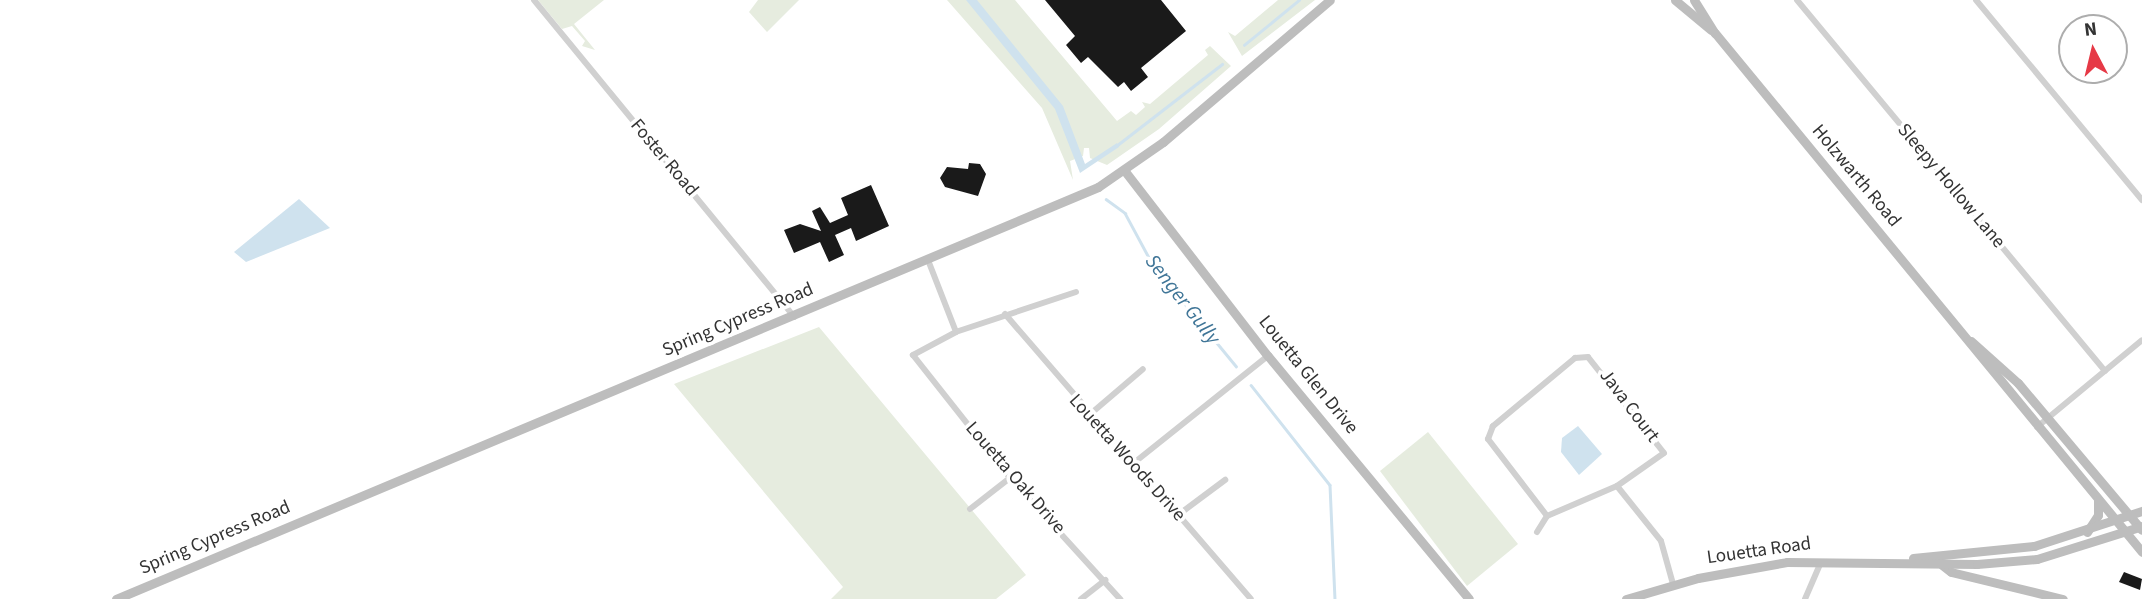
<!DOCTYPE html>
<style>
body{margin:0}
#map{position:relative;width:2142px;height:599px;overflow:hidden;background:#fff;font-family:"Source Sans 3",sans-serif}
div>[style]{position:absolute}
[style*='--x']{left:calc(var(--x)*1px);top:calc(var(--y)*1px);width:calc(var(--w)*1px);rotate:calc(var(--a)*1deg)}
.green>*{inset:0;background:#e6ecdf}
.water>*{inset:0;background:#cfe2ee}
.stream>*{height:2.5px;margin:-1.25px;padding:0 1.25px;transform-origin:1.25px;border-radius:1.25px;background:#cfe2ee}
.building>*{inset:0;background:#1a1a1a}
.street>*{height:6px;margin:-3px;padding:0 3px;transform-origin:3px;border-radius:3px;background:#d0d0d0}
.secondary>*{height:9px;margin:-4.5px;padding:0 4.5px;transform-origin:4.5px;border-radius:4.5px;background:#bdbdbd}
span{translate:-50% -50%;white-space:nowrap;text-align:center;line-height:1.15;-webkit-text-stroke:7px #fff;paint-order:stroke}
.street-label{font-size:19px;color:#333}
.water-label{font-size:21px;color:#3f7597;font-style:italic}
.north{position:absolute;left:2058px;top:14px;width:70px;height:70px;box-sizing:border-box;background:#fff;border:2px solid #adadad;border-radius:50%;rotate:353deg;font-size:19px;font-weight:700;line-height:28px;text-align:center;color:#333}
.north::after{content:'';display:block;margin:auto;width:24px;height:32px;background:#e63946;clip-path:polygon(50% 0,100% 100%,50% 72%,0 100%)}
</style>
<div id="map">
<div class="green">
<i style="clip-path:polygon(538px 0,604px 0,574px 24px,595px 50px,582px 46px,585px 41px,572px 26px,562px 29px)"></i>
<i style="clip-path:polygon(758px 0,799px 0,767px 32px,749px 12px)"></i>
<i style="clip-path:polygon(947px 0,1015px 0,1117px 121px,1131px 111px,1136px 115px,1145px 107px,1142px 102px,1150px 104px,1208px 55px,1205px 50px,1210px 46px,1231px 66px,1159px 129px,1107px 165px,1090px 158px,1089px 148px,1084px 148px,1083px 156px,1070px 161px,1073px 180px,1042px 108px)"></i>
<i style="clip-path:polygon(1278px 0,1315px 0,1242px 56px,1228px 32px,1235px 36px)"></i>
<i style="clip-path:polygon(819px 327px,1026px 575px,996px 599px,831px 599px,843px 587px,674px 384px)"></i>
<i style="clip-path:polygon(1428px 432px,1518px 544px,1467px 586px,1380px 471px)"></i>
</div>
<div class="water">
<i style="clip-path:polygon(966px 0,977px 0,1063px 106px,1085px 164px,1117px 143px,1119px 147px,1080px 173px,1055px 109px)"></i>
<i style="clip-path:polygon(299px 199px,330px 228px,246px 262px,234px 252px)"></i>
<i style="clip-path:polygon(1578px 426px,1602px 454px,1579px 475px,1561px 452px,1562px 438px)"></i>
</div>
<div class="stream">
<i style="--x:1244;--y:45;--w:71;--a:-39.3"></i>
<i style="--x:1116;--y:146;--w:134;--a:-37.7"></i>
<i style="--x:1106;--y:199;--w:24;--a:36"></i>
<i style="--x:1125;--y:213;--w:59;--a:61.7"></i>
<i style="--x:1153;--y:265;--w:131;--a:50.6"></i>
<i style="--x:1251;--y:385;--w:127;--a:51.7"></i>
<i style="--x:1330;--y:485;--w:114;--a:87.5"></i>
</div>
<div class="building">
<i style="clip-path:polygon(1045px 0,1161px 0,1186px 31px,1141px 68px,1148px 77px,1131px 91px,1124px 82px,1118px 87px,1088px 57px,1081px 63px,1066px 45px,1075px 36px)"></i>
<i style="clip-path:polygon(969px 163px,980px 164px,986px 174px,978px 196px,945px 187px,940px 178px,947px 167px,968px 169px)"></i>
<i style="clip-path:polygon(871px 185px,889px 226px,856px 241px,851px 228px,835px 235px,844px 255px,829px 262px,820px 242px,794px 253px,784px 230px,800px 224px,821px 231px,812px 211px,820px 207px,830px 223px,848px 215px,841px 198px)"></i>
<i style="clip-path:polygon(2124px 572px,2142px 579px,2140px 590px,2119px 582px)"></i>
</div>
<div class="street">
<i style="--x:534;--y:0;--w:410;--a:50.6"></i>
<i style="--x:1797;--y:0;--w:482;--a:50.3"></i>
<i style="--x:1976;--y:0;--w:260;--a:50.3"></i>
<i style="--x:928;--y:260;--w:77;--a:68.7"></i>
<i style="--x:1076;--y:292;--w:126;--a:161.6"></i>
<i style="--x:956;--y:332;--w:49;--a:151.9"></i>
<i style="--x:913;--y:355;--w:157;--a:51.7"></i>
<i style="--x:1010;--y:478;--w:164;--a:47.7"></i>
<i style="--x:1005;--y:314;--w:376;--a:49.2"></i>
<i style="--x:1088;--y:416;--w:72;--a:-40.5"></i>
<i style="--x:2037;--y:427;--w:136;--a:-39.6"></i>
<i style="--x:1135;--y:462;--w:170;--a:-38.6"></i>
<i style="--x:1617;--y:486;--w:70;--a:51.3"></i>
<i style="--x:1661;--y:541;--w:45;--a:74.4"></i>
<i style="--x:970;--y:509;--w:51;--a:-37.8"></i>
<i style="--x:1178;--y:515;--w:59;--a:-36.7"></i>
<i style="--x:1537;--y:532;--w:19;--a:-58"></i>
<i style="--x:1547;--y:516;--w:76;--a:-23.2"></i>
<i style="--x:1617;--y:486;--w:57;--a:-35.1"></i>
<i style="--x:1664;--y:453;--w:122;--a:-128.4"></i>
<i style="--x:1588;--y:357;--w:13;--a:176"></i>
<i style="--x:1575;--y:358;--w:107;--a:140.3"></i>
<i style="--x:1493;--y:426;--w:14;--a:111"></i>
<i style="--x:1488;--y:439;--w:97;--a:52.5"></i>
<i style="--x:1081;--y:599;--w:31;--a:-38"></i>
<i style="--x:1805;--y:599;--w:40;--a:-66.6"></i>
</div>
<div class="secondary">
<i style="--x:1675;--y:0;--w:47;--a:39.8"></i>
<i style="--x:1694;--y:0;--w:39;--a:58"></i>
<i style="--x:1715;--y:33;--w:672;--a:50.55"></i>
<i style="--x:1124;--y:170;--w:235;--a:52.3"></i>
<i style="--x:1268;--y:356;--w:315;--a:50.4"></i>
<i style="--x:1971;--y:341;--w:63;--a:41.8"></i>
<i style="--x:2018;--y:383;--w:192;--a:49.9"></i>
<i style="--x:2087;--y:532;--w:20;--a:-57"></i>
<i style="--x:2098;--y:515;--w:15;--a:-90"></i>
<i style="--x:1913;--y:558;--w:122;--a:-5.7"></i>
<i style="--x:2034;--y:546;--w:114;--a:-18"></i>
<i style="--x:1942;--y:565;--w:11;--a:38"></i>
<i style="--x:1951;--y:572;--w:115;--a:13.6"></i>
<i style="--x:116;--y:599;--w:1065;--a:-22.76"></i>
<i style="--x:1098;--y:187;--w:79;--a:-34.7"></i>
<i style="--x:1163;--y:142;--w:219;--a:-40.4"></i>
<i style="--x:1626;--y:599;--w:75;--a:-16.3"></i>
<i style="--x:1698;--y:578;--w:90;--a:-10.2"></i>
<i style="--x:1787;--y:562;--w:190;--a:0.6"></i>
<i style="--x:1977;--y:564;--w:60;--a:-4.8"></i>
<i style="--x:2037;--y:559;--w:110;--a:-17.4"></i>
</div>
<div class="street-label">
<span style="left:664px;top:158px;rotate:50deg">Foster Road</span>
<span style="left:1856px;top:176px;rotate:50deg">Holzwarth Road</span>
<span style="left:1951px;top:186px;rotate:50deg">Sleepy Hollow Lane</span>
<span style="left:738px;top:320px;rotate:-23deg">Spring Cypress Road</span>
<span style="left:1308px;top:375px;rotate:51deg">Louetta Glen Drive</span>
<span style="left:1629px;top:406px;rotate:53deg">Java Court</span>
<span style="left:1127px;top:458px;rotate:48deg">Louetta Woods Drive</span>
<span style="left:1015px;top:478px;rotate:49deg">Louetta Oak Drive</span>
<span style="left:215px;top:538px;rotate:-23deg">Spring Cypress Road</span>
<span style="left:1759px;top:551px;rotate:-8deg">Louetta Road</span>
</div>
<div class="water-label">
<span style="left:1183px;top:299px;rotate:52deg">Senger Gully</span>
</div>
<div class="north">N</div>
</div>
